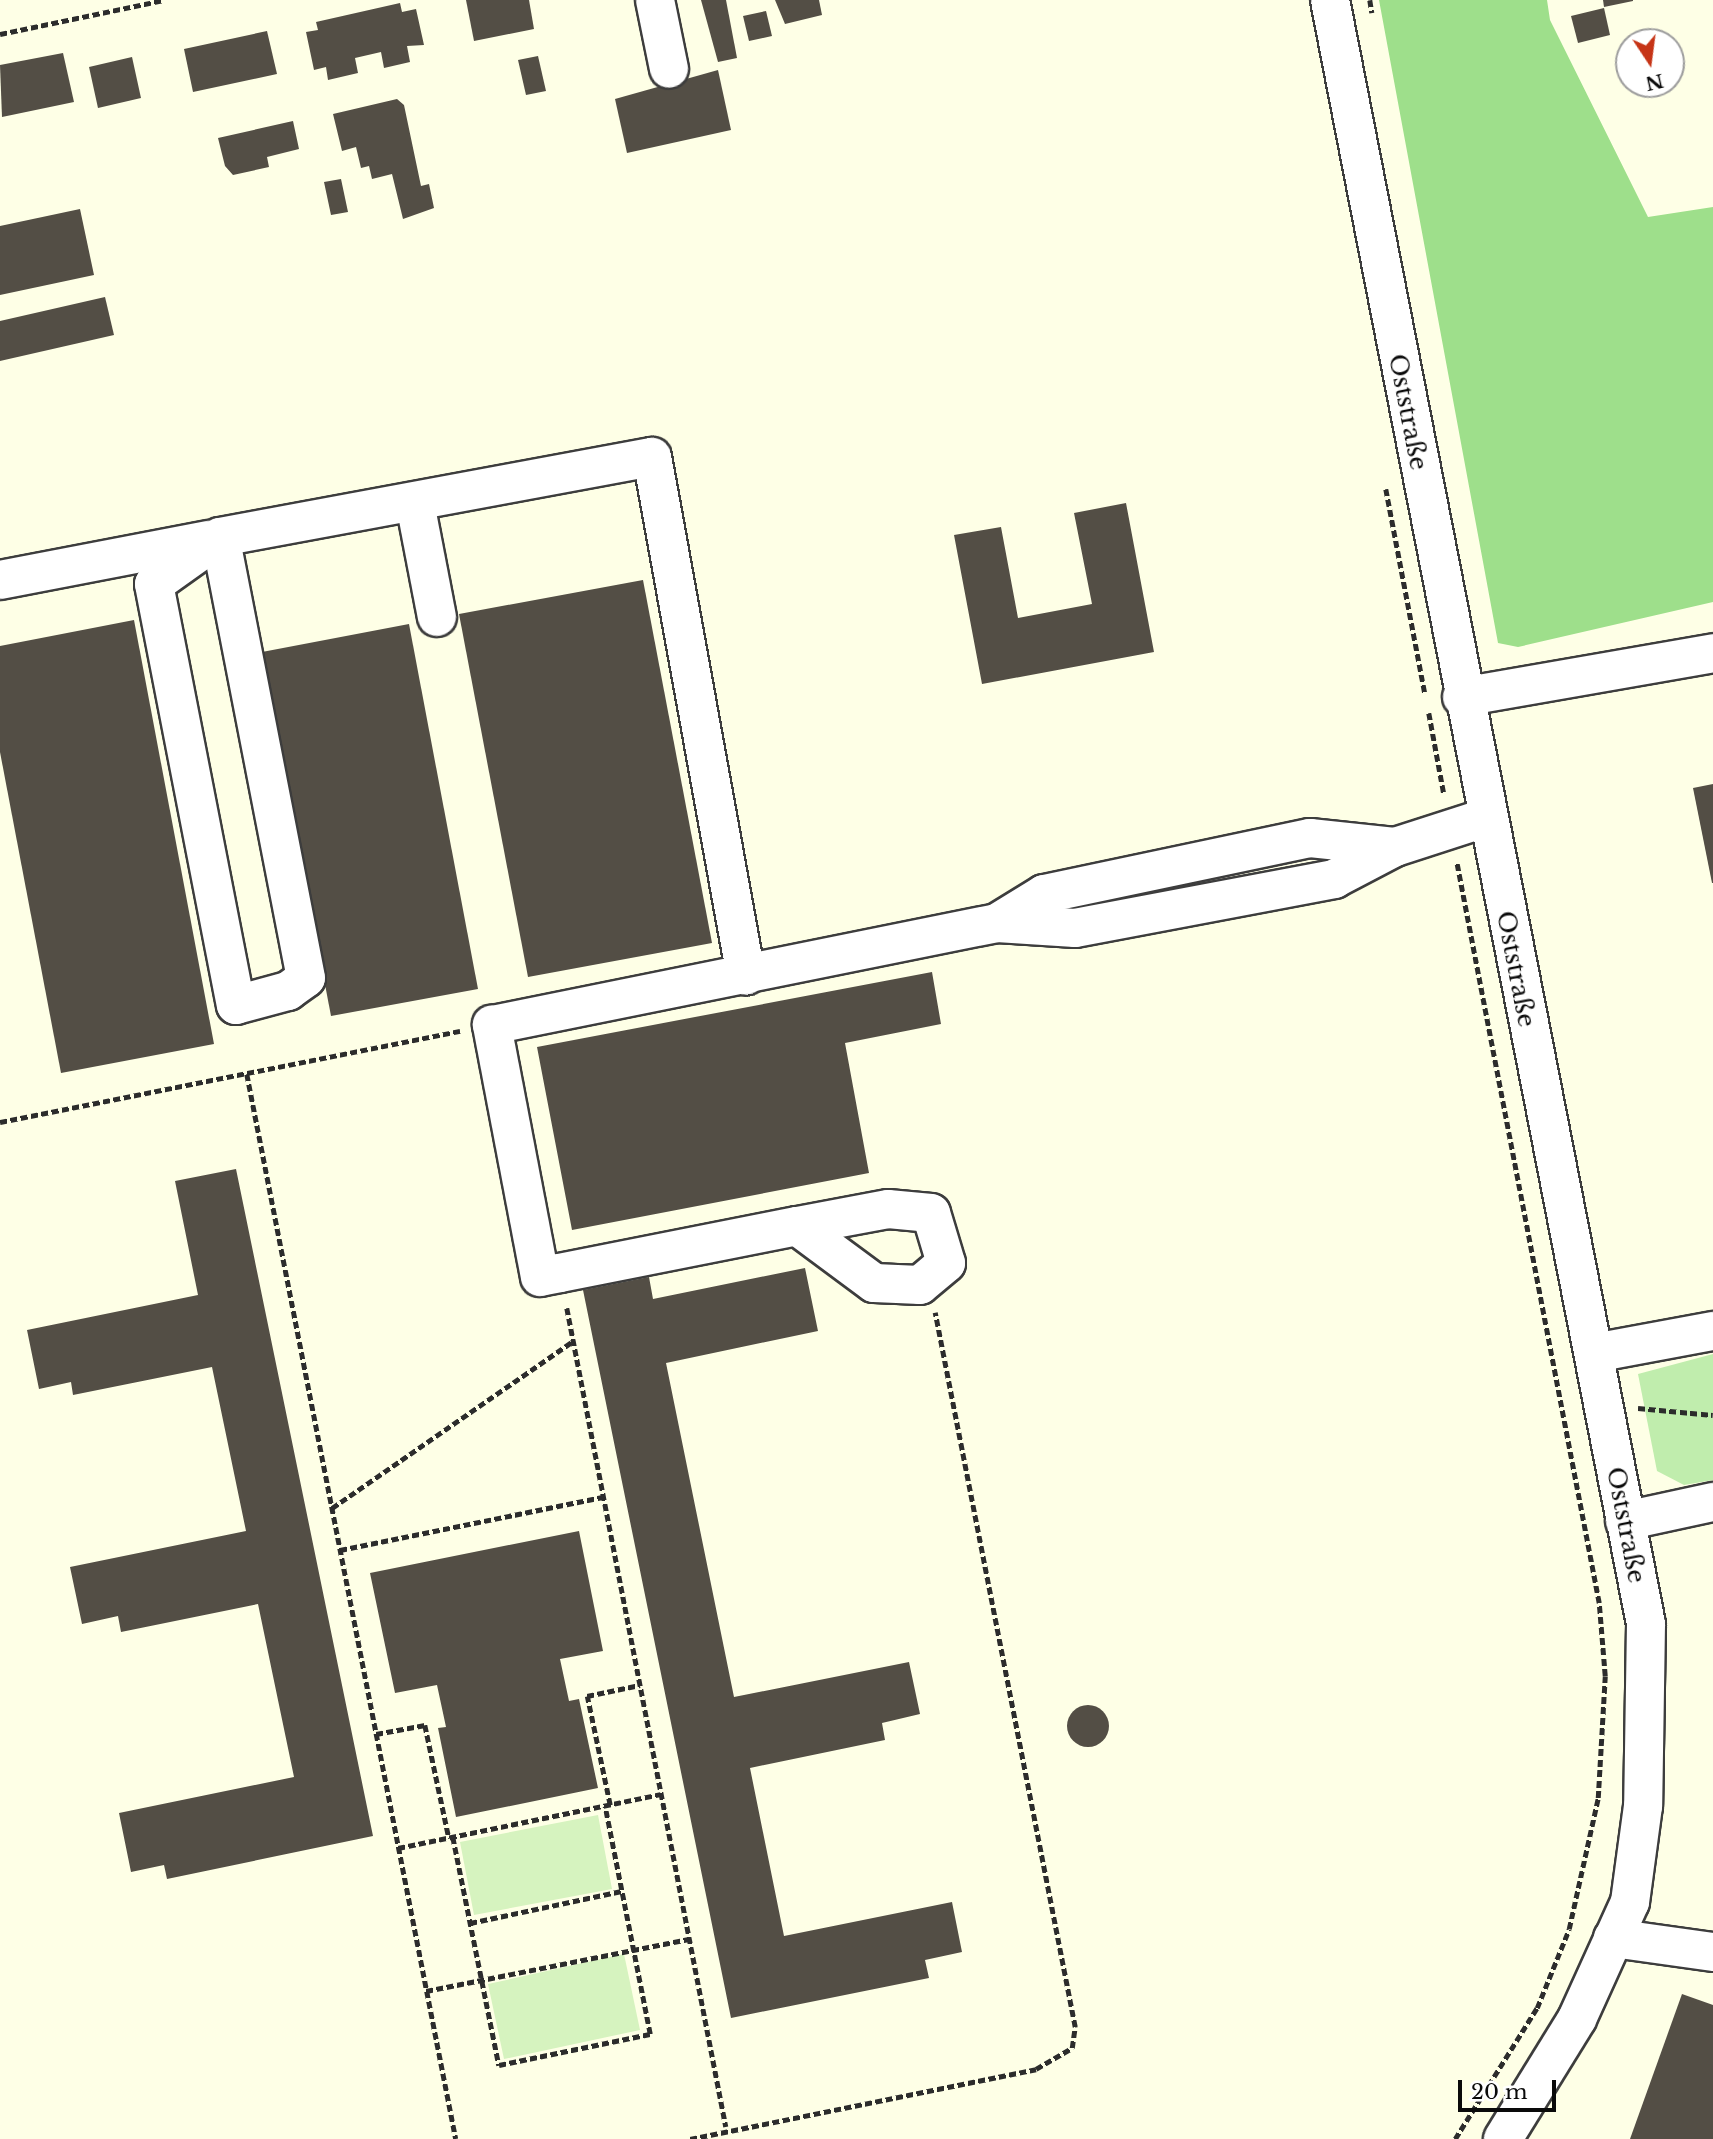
<!DOCTYPE html>
<meta charset="utf-8">
<style>
body{margin:0}
#map{position:relative;width:1713px;height:2139px;overflow:hidden;background:#feffe6;font-family:"Libre Baskerville",serif}
div>[style]{position:absolute}
[style*='--x']{left:calc(var(--x)*1px);top:calc(var(--y)*1px);width:calc(var(--w)*1px);rotate:calc(var(--a)*1deg)}
.green>*{inset:0;background:#c0edad}
.forest>*{inset:0;background:#9edf8b}
.pitch>*{inset:0;background:#d6f3bf}
.building>*{inset:0;background:#534e45}
.round{border-radius:50%}
.path>*{height:4.5px;margin-top:-2.25px;transform-origin:0;background:repeating-linear-gradient(90deg,#2c2c2c 0 7px,transparent 0 10.5px)}
.roads{filter:drop-shadow(2px 0 #3d3d3d) drop-shadow(-2px 0 #3d3d3d) drop-shadow(0 2px #3d3d3d) drop-shadow(0 -2px #3d3d3d)}
.minor>*{height:38px;margin:-19px;padding:0 19px;transform-origin:19px;border-radius:19px;background:#fff}
span{translate:-50% -50%;white-space:nowrap;text-align:center;line-height:1.15;-webkit-text-stroke:7px #fff;paint-order:stroke}
.street-label{font-size:24px;color:#0a0a0a}
.north{position:absolute;left:1615px;top:28px;width:70px;height:70px;box-sizing:border-box;background:#fff;border:2px solid #9d9d9d;border-radius:50%;rotate:167deg;font-size:19px;font-weight:700;line-height:28px;text-align:center;color:#0a0a0a}
.north::after{content:'';display:block;margin:auto;width:24px;height:32px;background:#c63416;clip-path:polygon(50% 0,100% 100%,50% 72%,0 100%)}
.scale{position:absolute;left:1458px;top:2080px;width:98px;height:32px;box-sizing:border-box;border:4px solid #0a0a0a;border-top:0;padding-left:9px;font-size:21px;line-height:24px;white-space:nowrap;color:#0a0a0a;-webkit-text-stroke:5px #fff;paint-order:stroke}
</style>
<div id="map">
<div class="green">
<i style="clip-path:polygon(1713px 1354px,1713px 1480px,1684px 1485px,1657px 1471px,1638px 1374px)"></i>
</div>
<div class="forest">
<i style="clip-path:polygon(1379px 0,1547px 0,1550px 20px,1648px 217px,1713px 207px,1713px 602px,1518px 647px,1498px 643px)"></i>
</div>
<div class="pitch">
<i style="clip-path:polygon(598px 1815px,612px 1889px,474px 1915px,460px 1842px)"></i>
<i style="clip-path:polygon(624px 1954px,640px 2030px,504px 2059px,488px 1984px)"></i>
</div>
<div class="building">
<i style="clip-path:polygon(466px 0,529px 0,534px 29px,474px 41px)"></i>
<i style="clip-path:polygon(701px 0,726px 0,737px 58px,718px 62px)"></i>
<i style="clip-path:polygon(775px 0,819px 0,822px 15px,785px 24px)"></i>
<i style="clip-path:polygon(1603px 0,1633px 0,1633px 1px,1604px 7px)"></i>
<i style="clip-path:polygon(400px 3px,402px 12px,416px 9px,424px 45px,407px 46px,410px 62px,384px 68px,381px 52px,355px 58px,358px 73px,328px 80px,326px 67px,314px 70px,306px 32px,318px 30px,316px 22px)"></i>
<i style="clip-path:polygon(1604px 8px,1610px 35px,1578px 43px,1571px 16px)"></i>
<i style="clip-path:polygon(766px 11px,772px 36px,749px 41px,743px 16px)"></i>
<i style="clip-path:polygon(267px 31px,277px 74px,193px 92px,184px 49px)"></i>
<i style="clip-path:polygon(63px 53px,74px 102px,2px 117px,0 65px)"></i>
<i style="clip-path:polygon(538px 56px,546px 91px,526px 95px,518px 60px)"></i>
<i style="clip-path:polygon(132px 57px,141px 98px,98px 108px,89px 67px)"></i>
<i style="clip-path:polygon(718px 70px,731px 130px,627px 153px,615px 99px)"></i>
<i style="clip-path:polygon(397px 99px,404px 105px,421px 186px,429px 184px,434px 208px,403px 219px,392px 174px,372px 179px,369px 166px,361px 168px,356px 147px,342px 151px,333px 114px)"></i>
<i style="clip-path:polygon(293px 121px,299px 149px,267px 157px,269px 167px,233px 175px,225px 166px,218px 138px)"></i>
<i style="clip-path:polygon(341px 179px,348px 212px,331px 215px,324px 182px)"></i>
<i style="clip-path:polygon(80px 209px,94px 275px,0 295px,0 226px)"></i>
<i style="clip-path:polygon(105px 297px,114px 335px,0 361px,0 321px)"></i>
<i style="clip-path:polygon(1126px 503px,1154px 652px,982px 684px,954px 535px,1001px 527px,1018px 618px,1092px 604px,1074px 513px)"></i>
<i style="clip-path:polygon(643px 580px,712px 943px,528px 977px,459px 614px)"></i>
<i style="clip-path:polygon(134px 620px,214px 1044px,61px 1073px,0 752px,0 646px)"></i>
<i style="clip-path:polygon(409px 624px,478px 989px,331px 1016px,262px 652px)"></i>
<i style="clip-path:polygon(1713px 784px,1713px 883px,1712px 883px,1693px 788px)"></i>
<i style="clip-path:polygon(932px 972px,941px 1024px,845px 1043px,869px 1173px,572px 1230px,537px 1047px)"></i>
<i style="clip-path:polygon(236px 1169px,373px 1836px,167px 1879px,164px 1865px,131px 1872px,119px 1813px,294px 1777px,258px 1604px,121px 1632px,118px 1616px,82px 1624px,70px 1567px,246px 1531px,212px 1367px,73px 1395px,71px 1382px,39px 1389px,27px 1330px,198px 1295px,175px 1181px)"></i>
<i style="clip-path:polygon(805px 1268px,818px 1331px,666px 1363px,734px 1697px,909px 1662px,920px 1714px,882px 1723px,885px 1740px,750px 1768px,784px 1936px,952px 1902px,962px 1952px,925px 1960px,929px 1978px,731px 2018px,583px 1290px,649px 1277px,653px 1299px)"></i>
<i style="clip-path:polygon(579px 1531px,603px 1651px,560px 1659px,569px 1701px,579px 1699px,598px 1788px,456px 1817px,438px 1728px,446px 1727px,437px 1685px,395px 1693px,370px 1573px)"></i>
<i class="round" style="left:1067px;top:1705px;width:42px;height:42px"></i>
<i style="clip-path:polygon(1682px 1994px,1713px 2005px,1713px 2139px,1630px 2139px)"></i>
</div>
<div class="path">
<i style="--x:1370;--y:0;--w:13;--a:81"></i>
<i style="--x:0;--y:34;--w:167;--a:-11.7"></i>
<i style="--x:1386;--y:489;--w:209;--a:79.2"></i>
<i style="--x:1429;--y:713;--w:82;--a:79.5"></i>
<i style="--x:247;--y:1074;--w:1085;--a:78.9"></i>
<i style="--x:0;--y:1122;--w:469;--a:-11.2"></i>
<i style="--x:567;--y:1308;--w:834;--a:79.01"></i>
<i style="--x:1638;--y:1408;--w:75;--a:5.3"></i>
<i style="--x:332;--y:1508;--w:293;--a:-34.7"></i>
<i style="--x:340;--y:1550;--w:268;--a:-11.4"></i>
<i style="--x:376;--y:1734;--w:50;--a:-10.4"></i>
<i style="--x:425;--y:1725;--w:116;--a:78"></i>
<i style="--x:610;--y:1805;--w:111;--a:-101.9"></i>
<i style="--x:587;--y:1696;--w:54;--a:-11.7"></i>
<i style="--x:453;--y:1837;--w:233;--a:78.6"></i>
<i style="--x:499;--y:2065;--w:154;--a:-11.6"></i>
<i style="--x:650;--y:2034;--w:232;--a:-101.2"></i>
<i style="--x:398;--y:1848;--w:268;--a:-11.6"></i>
<i style="--x:470;--y:1923;--w:155;--a:-11.9"></i>
<i style="--x:426;--y:1991;--w:268;--a:-11.2"></i>
<i style="--x:690;--y:2139;--w:353;--a:-11.4"></i>
<i style="--x:1036;--y:2069;--w:42;--a:-30.3"></i>
<i style="--x:1072;--y:2048;--w:21;--a:-82"></i>
<i style="--x:1075;--y:2027;--w:728;--a:-101.09"></i>
<i style="--x:1455;--y:2139;--w:155;--a:-58"></i>
<i style="--x:1537;--y:2008;--w:85;--a:-67.9"></i>
<i style="--x:1569;--y:1929;--w:134;--a:-77.5"></i>
<i style="--x:1598;--y:1798;--w:122;--a:-86.7"></i>
<i style="--x:1605;--y:1676;--w:73;--a:-94.7"></i>
<i style="--x:1599;--y:1603;--w:753;--a:-100.88"></i>
</div>
<div class="roads">
<div class="minor">
<i style="--x:655;--y:0;--w:70;--a:78.5"></i>
<i style="--x:1330;--y:0;--w:1654;--a:78.99"></i>
<i style="--x:1646;--y:1624;--w:182;--a:90.9"></i>
<i style="--x:1643;--y:1806;--w:97;--a:97.7"></i>
<i style="--x:1630;--y:1902;--w:128;--a:114.4"></i>
<i style="--x:1577;--y:2019;--w:141;--a:121.7"></i>
<i style="--x:415;--y:503;--w:116;--a:79.1"></i>
<i style="--x:220;--y:537;--w:81;--a:144.5"></i>
<i style="--x:154;--y:584;--w:429;--a:79"></i>
<i style="--x:236;--y:1005;--w:54;--a:-15.1"></i>
<i style="--x:288;--y:991;--w:22;--a:-36"></i>
<i style="--x:306;--y:978;--w:449;--a:-101"></i>
<i style="--x:220;--y:537;--w:439;--a:-10.5"></i>
<i style="--x:652;--y:457;--w:527;--a:79.73"></i>
<i style="--x:0;--y:580;--w:212;--a:-10.9"></i>
<i style="--x:1462;--y:697;--w:255;--a:-9.9"></i>
<i style="--x:997;--y:923;--w:55;--a:-31.7"></i>
<i style="--x:1044;--y:894;--w:272;--a:-11.9"></i>
<i style="--x:1310;--y:838;--w:85;--a:6"></i>
<i style="--x:797;--y:1226;--w:96;--a:36.5"></i>
<i style="--x:874;--y:1283;--w:46;--a:2.5"></i>
<i style="--x:920;--y:1285;--w:34;--a:-40"></i>
<i style="--x:946;--y:1263;--w:52;--a:-106.7"></i>
<i style="--x:931;--y:1213;--w:43;--a:-174.7"></i>
<i style="--x:888;--y:1209;--w:93;--a:169.4"></i>
<i style="--x:797;--y:1226;--w:242;--a:168.8"></i>
<i style="--x:560;--y:1273;--w:20;--a:169"></i>
<i style="--x:540;--y:1277;--w:257;--a:-100.8"></i>
<i style="--x:492;--y:1025;--w:515;--a:-11.42"></i>
<i style="--x:997;--y:923;--w:78;--a:3.7"></i>
<i style="--x:1075;--y:928;--w:264;--a:-10.7"></i>
<i style="--x:1334;--y:879;--w:69;--a:-27.7"></i>
<i style="--x:1395;--y:847;--w:95;--a:-17.9"></i>
<i style="--x:1594;--y:1353;--w:121;--a:-10.5"></i>
<i style="--x:1625;--y:1521;--w:90;--a:-12.2"></i>
<i style="--x:1613;--y:1938;--w:101;--a:8"></i>
</div>
</div>
<div class="street-label">
<span style="left:1408px;top:412px;rotate:79deg">Oststraße</span>
<span style="left:1516px;top:969px;rotate:79deg">Oststraße</span>
<span style="left:1626px;top:1525px;rotate:79deg">Oststraße</span>
</div>
<div class="north">N</div>
<div class="scale">20 m</div>
</div>
